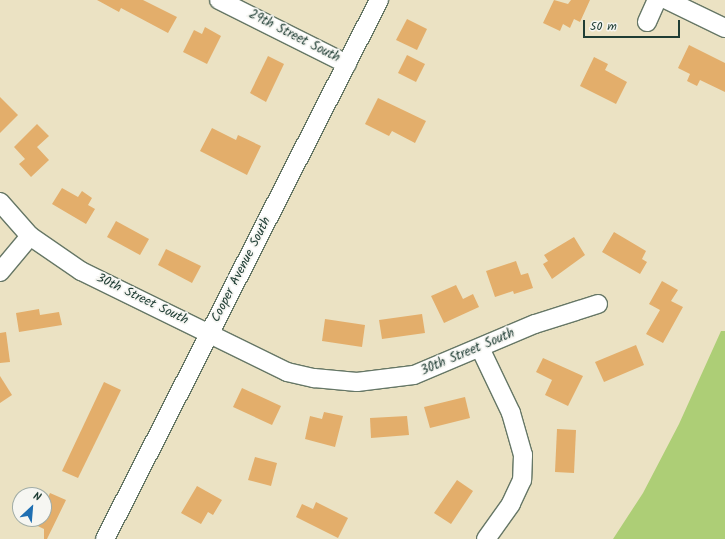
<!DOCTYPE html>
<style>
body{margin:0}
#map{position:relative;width:725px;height:539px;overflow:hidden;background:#ebe2c3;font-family:Kalam,sans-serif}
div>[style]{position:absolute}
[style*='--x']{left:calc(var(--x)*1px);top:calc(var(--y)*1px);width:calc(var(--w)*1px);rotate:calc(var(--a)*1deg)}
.green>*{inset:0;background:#adce76}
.building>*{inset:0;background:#e3ae6b}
.roads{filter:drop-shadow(1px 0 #676) drop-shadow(-1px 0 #676) drop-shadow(0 1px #676) drop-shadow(0 -1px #676)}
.minor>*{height:18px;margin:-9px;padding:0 9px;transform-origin:9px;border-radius:9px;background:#fff}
span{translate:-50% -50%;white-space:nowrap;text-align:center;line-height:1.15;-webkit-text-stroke:3.5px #f6f6f2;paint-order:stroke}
.street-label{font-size:13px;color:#1f3d34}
.north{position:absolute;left:12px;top:487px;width:40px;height:40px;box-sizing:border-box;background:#f6f6f2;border:1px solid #a0aca6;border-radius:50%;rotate:26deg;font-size:11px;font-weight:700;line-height:16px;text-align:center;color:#1f3d34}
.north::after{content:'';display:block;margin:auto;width:14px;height:18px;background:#1f6fb2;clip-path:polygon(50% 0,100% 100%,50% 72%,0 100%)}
.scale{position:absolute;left:583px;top:20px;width:97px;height:18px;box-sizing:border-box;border:2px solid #1f3d34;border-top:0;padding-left:5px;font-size:12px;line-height:14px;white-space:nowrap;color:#1f3d34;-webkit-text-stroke:3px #f6f6f2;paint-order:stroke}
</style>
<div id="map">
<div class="green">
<i style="clip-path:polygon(721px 331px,725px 331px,725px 539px,613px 539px,643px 493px,679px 424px)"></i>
</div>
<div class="building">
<i style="clip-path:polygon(97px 0,143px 0,177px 17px,168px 33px,121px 8px,119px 12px)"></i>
<i style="clip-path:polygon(554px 0,568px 4px,571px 0,590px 0,580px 22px,574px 19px,570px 28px,563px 24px,560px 31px,543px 23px)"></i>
<i style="clip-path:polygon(407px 19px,427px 29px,417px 50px,396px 40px)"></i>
<i style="clip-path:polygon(205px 27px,221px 36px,207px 64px,183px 52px,194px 30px,202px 34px)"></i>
<i style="clip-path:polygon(689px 45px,725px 63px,725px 92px,700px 80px,697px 86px,687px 81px,690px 74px,678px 68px)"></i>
<i style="clip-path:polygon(407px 55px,425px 64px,416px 82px,398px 73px)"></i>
<i style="clip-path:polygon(268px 56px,284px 64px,266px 102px,250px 93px)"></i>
<i style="clip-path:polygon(594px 57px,608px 64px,605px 70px,627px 82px,616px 104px,580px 86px)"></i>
<i style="clip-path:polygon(0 97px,18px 115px,0 133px)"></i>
<i style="clip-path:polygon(378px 98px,426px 121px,415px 143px,392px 131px,389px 136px,365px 124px)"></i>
<i style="clip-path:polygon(37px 124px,49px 136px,37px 147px,49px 160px,31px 177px,19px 164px,25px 159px,14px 147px)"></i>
<i style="clip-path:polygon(212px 128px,236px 140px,238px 135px,261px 146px,247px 175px,200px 151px)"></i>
<i style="clip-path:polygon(62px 188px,78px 197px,82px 191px,92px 198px,88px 205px,95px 209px,86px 224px,52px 204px)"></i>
<i style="clip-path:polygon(116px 221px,149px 239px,140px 255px,107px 237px)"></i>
<i style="clip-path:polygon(614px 232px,646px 251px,642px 259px,647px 262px,640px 274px,602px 252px)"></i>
<i style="clip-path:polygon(574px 237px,585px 255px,552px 279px,543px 264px,548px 261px,544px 255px)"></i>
<i style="clip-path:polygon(166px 249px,201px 266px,192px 283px,158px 265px)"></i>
<i style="clip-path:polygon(516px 261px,521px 275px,528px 273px,533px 288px,514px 294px,513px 291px,495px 297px,486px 271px)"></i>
<i style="clip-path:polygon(662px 281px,678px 290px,671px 301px,683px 307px,663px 343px,646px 334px,660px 310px,649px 304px)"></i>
<i style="clip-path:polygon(456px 285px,463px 299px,473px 294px,479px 307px,444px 323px,431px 296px)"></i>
<i style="clip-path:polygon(39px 309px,40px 315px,59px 312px,62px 325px,19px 332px,16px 313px)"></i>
<i style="clip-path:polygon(422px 314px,425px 333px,382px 339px,379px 320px)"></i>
<i style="clip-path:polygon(325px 319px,365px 325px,362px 347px,322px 341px)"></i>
<i style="clip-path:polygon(6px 332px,10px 362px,0 363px,0 333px)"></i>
<i style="clip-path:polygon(636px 345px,644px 365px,604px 382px,595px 362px)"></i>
<i style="clip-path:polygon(543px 358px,583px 376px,568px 406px,545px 395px,552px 380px,536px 372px)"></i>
<i style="clip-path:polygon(0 376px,12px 395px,0 403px)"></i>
<i style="clip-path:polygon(104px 382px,121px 390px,78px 478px,62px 471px)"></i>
<i style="clip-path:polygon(242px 388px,281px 406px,272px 425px,233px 407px)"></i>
<i style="clip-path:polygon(465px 397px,470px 418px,430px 428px,424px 407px)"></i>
<i style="clip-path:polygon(324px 412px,343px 416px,335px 447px,305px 439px,310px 416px,322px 419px)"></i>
<i style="clip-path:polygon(407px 416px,409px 435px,371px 438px,370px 418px)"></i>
<i style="clip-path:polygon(557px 429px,576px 430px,574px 473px,555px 472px)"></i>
<i style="clip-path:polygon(255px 457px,277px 463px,271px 486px,248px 480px)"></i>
<i style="clip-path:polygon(457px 480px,473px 491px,451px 524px,434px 513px)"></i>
<i style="clip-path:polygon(197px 486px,222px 500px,213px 515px,208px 512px,201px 524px,181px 513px)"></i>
<i style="clip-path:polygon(50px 493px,66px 500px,47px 539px,44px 539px,44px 529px,23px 519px,44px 519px,44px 506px)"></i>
<i style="clip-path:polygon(316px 502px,348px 518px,338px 538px,296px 517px,302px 504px,313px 509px)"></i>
</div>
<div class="roads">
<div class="minor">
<i style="--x:219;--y:0;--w:143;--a:26.6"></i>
<i style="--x:667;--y:0;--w:64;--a:25.8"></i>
<i style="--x:647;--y:22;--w:24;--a:-66"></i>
<i style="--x:0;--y:202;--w:45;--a:48.6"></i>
<i style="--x:30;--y:236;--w:62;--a:34.5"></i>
<i style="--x:81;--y:271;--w:229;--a:26.1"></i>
<i style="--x:287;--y:372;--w:28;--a:13"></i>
<i style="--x:314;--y:378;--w:43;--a:5.3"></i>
<i style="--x:357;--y:382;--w:57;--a:-7"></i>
<i style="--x:414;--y:375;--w:131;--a:-22.9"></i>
<i style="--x:535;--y:324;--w:66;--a:-17.6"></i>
<i style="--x:0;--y:272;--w:47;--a:-50.2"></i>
<i style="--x:480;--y:348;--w:72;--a:64.5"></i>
<i style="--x:511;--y:413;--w:44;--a:74.1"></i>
<i style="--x:523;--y:455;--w:25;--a:92"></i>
<i style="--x:522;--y:480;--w:26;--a:115"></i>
<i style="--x:511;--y:504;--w:43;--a:125.5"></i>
<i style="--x:105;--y:539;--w:605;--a:-63.05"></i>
</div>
</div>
<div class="street-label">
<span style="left:294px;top:37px;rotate:27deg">29th Street South</span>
<span style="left:242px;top:270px;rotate:-63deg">Cooper Avenue South</span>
<span style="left:142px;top:300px;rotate:26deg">30th Street South</span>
<span style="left:468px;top:353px;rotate:-23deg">30th Street South</span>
</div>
<div class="north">N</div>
<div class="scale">50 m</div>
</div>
